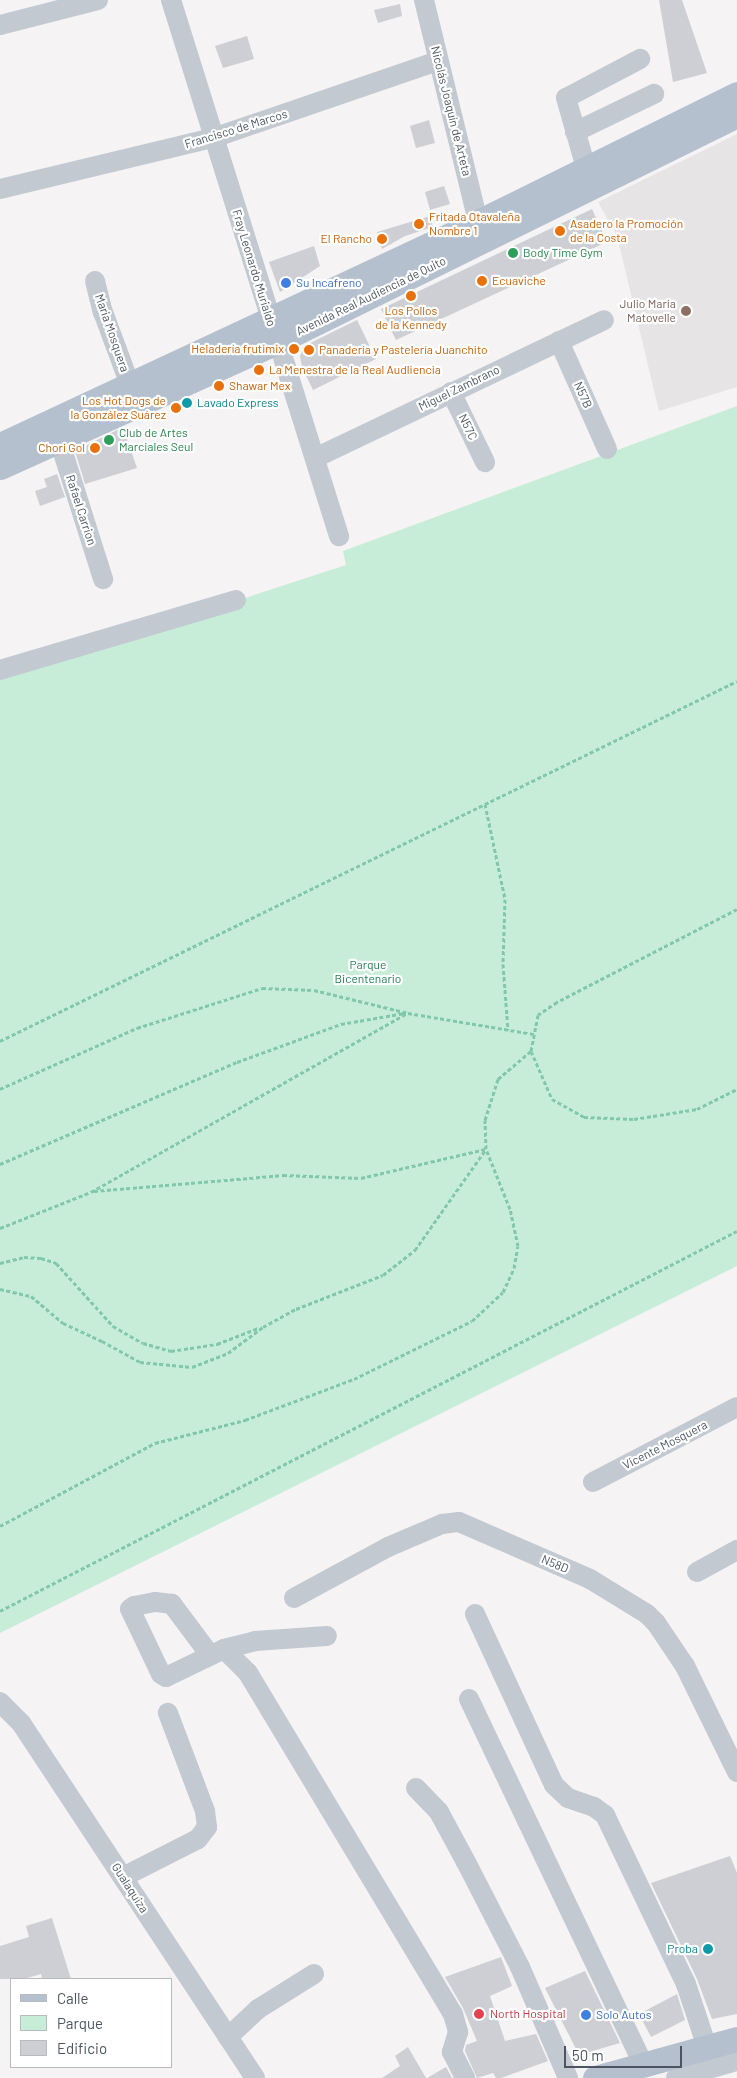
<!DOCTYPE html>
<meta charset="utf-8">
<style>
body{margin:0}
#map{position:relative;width:737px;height:2078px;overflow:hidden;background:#f5f3f3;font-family:Barlow,sans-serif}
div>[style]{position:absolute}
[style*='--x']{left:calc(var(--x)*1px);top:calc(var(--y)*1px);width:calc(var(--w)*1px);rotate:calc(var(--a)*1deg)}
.education>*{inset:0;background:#e6e4e4}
.green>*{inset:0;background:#c7edd8}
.building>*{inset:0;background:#cdcfd4}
.path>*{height:3px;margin-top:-1.5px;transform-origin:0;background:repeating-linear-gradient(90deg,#81c8aa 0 4px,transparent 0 6.5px)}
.minor>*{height:20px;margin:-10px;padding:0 10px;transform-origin:10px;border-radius:10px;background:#c2c9d0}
.major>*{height:25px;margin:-12.5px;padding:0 12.5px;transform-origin:12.5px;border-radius:12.5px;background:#b5c0ce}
.dots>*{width:14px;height:14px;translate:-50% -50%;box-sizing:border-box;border:2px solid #fff;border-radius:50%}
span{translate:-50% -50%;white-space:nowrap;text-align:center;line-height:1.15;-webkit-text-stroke:4.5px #fff;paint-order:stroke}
.street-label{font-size:12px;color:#4c555f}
.food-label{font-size:12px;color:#c56008}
.left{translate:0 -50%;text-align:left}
.right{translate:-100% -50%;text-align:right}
.leisure-label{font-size:12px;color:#27864d}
.shop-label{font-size:12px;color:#366cbe}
.education-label{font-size:12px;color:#785e54}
.culture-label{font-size:12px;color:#0d838f}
.park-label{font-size:12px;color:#217c54}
.health-label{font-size:12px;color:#be3a42}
.legend{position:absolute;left:10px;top:1978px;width:162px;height:90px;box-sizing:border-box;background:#fff;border:1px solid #b7bbbf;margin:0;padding:6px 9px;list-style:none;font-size:15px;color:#4c555f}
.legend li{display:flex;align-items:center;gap:10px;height:25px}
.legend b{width:25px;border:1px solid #b7bbbf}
.scale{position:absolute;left:564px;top:2046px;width:118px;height:22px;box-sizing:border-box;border:2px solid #4c555f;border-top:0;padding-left:6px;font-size:15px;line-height:18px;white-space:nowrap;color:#4c555f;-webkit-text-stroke:4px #fff;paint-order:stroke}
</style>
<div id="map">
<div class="education">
<i style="clip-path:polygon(737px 134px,737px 387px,659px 411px,617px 236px,598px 202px)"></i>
</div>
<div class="green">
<i style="clip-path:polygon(737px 406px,737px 1266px,0 1633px,0 678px,346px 565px,343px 551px)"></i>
</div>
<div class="building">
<i style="clip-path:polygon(659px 0,682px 0,707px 73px,673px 82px)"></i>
<i style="clip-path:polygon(400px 4px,402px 16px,378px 23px,374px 10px)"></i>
<i style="clip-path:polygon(247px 36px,254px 59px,223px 68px,215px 46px)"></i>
<i style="clip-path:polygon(429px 120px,435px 143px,416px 148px,410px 126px)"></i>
<i style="clip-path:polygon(444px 186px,450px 204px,430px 210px,425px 192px)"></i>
<i style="clip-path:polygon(592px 209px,607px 242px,396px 340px,381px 309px)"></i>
<i style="clip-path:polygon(430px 216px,433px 227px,405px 236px,382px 249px,377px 232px)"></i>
<i style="clip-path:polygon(314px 246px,320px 266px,280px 292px,269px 262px)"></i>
<i style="clip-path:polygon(357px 320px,376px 359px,313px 390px,302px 367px,300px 356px,304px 346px)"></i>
<i style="clip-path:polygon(123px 427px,137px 468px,85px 484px,75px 451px)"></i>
<i style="clip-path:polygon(57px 474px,65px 497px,40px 506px,35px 491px,47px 487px,44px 479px)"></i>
<i style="clip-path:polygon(730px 1856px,737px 1873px,737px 2014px,712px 2019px,697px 1979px,651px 1883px)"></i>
<i style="clip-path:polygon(52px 1918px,71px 1979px,42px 1979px,41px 1974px,24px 1979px,0 1979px,0 1946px,29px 1937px,26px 1926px)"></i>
<i style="clip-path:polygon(501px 1957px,512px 1986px,490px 1996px,505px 2041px,536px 2034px,548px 2061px,501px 2078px,496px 2078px,493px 2073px,477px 2078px,465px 2051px,466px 2045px,477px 2041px,463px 2008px,445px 1977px)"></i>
<i style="clip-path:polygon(585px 1971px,620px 2043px,579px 2055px,545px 1988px)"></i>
<i style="clip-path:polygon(677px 1994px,685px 2020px,651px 2037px,639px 2014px)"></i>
<i style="clip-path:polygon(408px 2047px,426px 2078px,382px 2078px,400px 2066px,395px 2056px)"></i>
<i style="clip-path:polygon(446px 2067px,452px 2078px,427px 2078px)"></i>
</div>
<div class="path">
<i style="--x:485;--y:804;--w:97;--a:78.1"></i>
<i style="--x:505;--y:899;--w:65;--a:91.8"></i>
<i style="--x:503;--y:964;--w:66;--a:85.7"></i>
<i style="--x:737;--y:909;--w:203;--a:152.7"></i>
<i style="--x:557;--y:1002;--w:23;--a:146"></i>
<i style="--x:538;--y:1015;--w:37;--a:101"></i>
<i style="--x:531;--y:1051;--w:52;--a:66.4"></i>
<i style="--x:552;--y:1099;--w:37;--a:29"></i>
<i style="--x:584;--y:1117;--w:50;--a:2.3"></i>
<i style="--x:634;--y:1119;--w:64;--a:-9"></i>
<i style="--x:697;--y:1109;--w:45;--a:-26.6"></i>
<i style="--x:0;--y:1041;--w:820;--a:-26.03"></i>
<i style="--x:0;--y:1089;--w:150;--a:-24"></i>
<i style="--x:137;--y:1028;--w:131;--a:-17.7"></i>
<i style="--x:262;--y:988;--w:52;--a:2.2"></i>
<i style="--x:314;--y:990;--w:97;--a:13.7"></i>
<i style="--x:408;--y:1013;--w:128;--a:9.5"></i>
<i style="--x:0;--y:1164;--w:258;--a:-23.3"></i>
<i style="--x:237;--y:1062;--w:111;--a:-20.1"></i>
<i style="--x:341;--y:1024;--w:65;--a:-9.8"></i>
<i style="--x:94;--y:1191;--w:190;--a:-4.8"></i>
<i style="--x:283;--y:1175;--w:78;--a:2.2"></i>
<i style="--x:361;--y:1178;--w:128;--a:-13.1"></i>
<i style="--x:0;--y:1228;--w:98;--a:-21.6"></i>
<i style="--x:91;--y:1192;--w:364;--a:-29.5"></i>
<i style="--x:0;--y:1263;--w:25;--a:-14"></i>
<i style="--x:24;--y:1257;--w:17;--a:3"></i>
<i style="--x:41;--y:1258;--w:16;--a:18"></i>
<i style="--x:56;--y:1263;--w:85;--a:47.9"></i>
<i style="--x:113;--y:1326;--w:34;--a:30"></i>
<i style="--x:143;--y:1343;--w:29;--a:16"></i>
<i style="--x:171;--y:1351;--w:47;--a:-8.7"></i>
<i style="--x:217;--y:1344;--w:44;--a:-21.3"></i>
<i style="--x:0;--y:1289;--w:32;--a:13"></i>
<i style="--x:31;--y:1296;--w:42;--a:40.2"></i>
<i style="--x:63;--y:1323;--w:43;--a:24.8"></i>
<i style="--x:102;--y:1341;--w:43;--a:28.9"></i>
<i style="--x:140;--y:1362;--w:52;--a:5.5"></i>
<i style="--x:192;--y:1367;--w:39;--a:-21"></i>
<i style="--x:228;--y:1353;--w:44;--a:-36.6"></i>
<i style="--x:263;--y:1327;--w:38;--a:-29"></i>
<i style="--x:296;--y:1309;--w:93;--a:-21.3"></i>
<i style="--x:383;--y:1275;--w:41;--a:-38"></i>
<i style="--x:415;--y:1250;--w:123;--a:-54.9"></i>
<i style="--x:0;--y:1526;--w:176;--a:-28.2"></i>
<i style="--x:155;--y:1443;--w:93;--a:-14.3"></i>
<i style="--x:245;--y:1420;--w:116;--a:-20.6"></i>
<i style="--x:354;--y:1379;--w:131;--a:-26.2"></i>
<i style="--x:472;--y:1321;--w:42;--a:-43.1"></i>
<i style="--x:503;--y:1292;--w:26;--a:-65"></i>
<i style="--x:514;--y:1268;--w:22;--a:-80"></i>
<i style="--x:518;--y:1246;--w:38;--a:-102"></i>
<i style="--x:510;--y:1209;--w:65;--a:-111.8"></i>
<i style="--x:486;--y:1149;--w:29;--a:-92"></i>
<i style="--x:485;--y:1120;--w:43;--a:-72.4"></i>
<i style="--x:498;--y:1079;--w:43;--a:-40.3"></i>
<i style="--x:0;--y:1611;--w:829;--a:-27.28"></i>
</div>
<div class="minor">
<i style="--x:171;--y:0;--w:562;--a:72.6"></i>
<i style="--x:424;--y:0;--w:228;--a:76.3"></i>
<i style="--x:0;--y:25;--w:101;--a:-14.3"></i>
<i style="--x:575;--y:132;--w:88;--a:-25.7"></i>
<i style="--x:586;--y:168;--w:73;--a:-105.9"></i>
<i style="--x:566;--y:98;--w:84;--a:-27.8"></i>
<i style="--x:0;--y:189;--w:219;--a:-13.5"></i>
<i style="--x:213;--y:138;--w:238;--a:-18.9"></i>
<i style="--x:95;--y:281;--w:32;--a:76"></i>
<i style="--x:103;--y:312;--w:78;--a:69.7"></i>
<i style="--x:559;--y:341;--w:118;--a:66"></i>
<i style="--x:451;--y:392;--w:78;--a:64.1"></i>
<i style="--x:59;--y:440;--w:146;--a:72.4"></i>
<i style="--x:315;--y:458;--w:320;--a:-25.5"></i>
<i style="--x:0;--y:670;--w:246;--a:-16.5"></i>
<i style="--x:593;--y:1482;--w:162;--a:-27.5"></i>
<i style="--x:697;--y:1572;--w:46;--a:-28.8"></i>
<i style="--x:294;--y:1598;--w:107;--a:-28.5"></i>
<i style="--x:388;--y:1547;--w:59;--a:-23.1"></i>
<i style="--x:442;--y:1524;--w:17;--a:-7"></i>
<i style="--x:459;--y:1522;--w:143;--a:23.5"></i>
<i style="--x:590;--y:1579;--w:67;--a:31.6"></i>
<i style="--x:647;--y:1614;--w:13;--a:45"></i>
<i style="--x:656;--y:1623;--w:52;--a:56"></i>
<i style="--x:685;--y:1666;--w:118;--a:63.9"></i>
<i style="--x:475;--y:1614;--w:188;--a:65.2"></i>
<i style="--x:554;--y:1785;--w:19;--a:43"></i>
<i style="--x:568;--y:1798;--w:28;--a:19"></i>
<i style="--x:594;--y:1807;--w:14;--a:36"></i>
<i style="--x:605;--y:1815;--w:187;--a:64.4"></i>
<i style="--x:686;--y:1984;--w:66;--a:71.6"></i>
<i style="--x:224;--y:1649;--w:34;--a:45"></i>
<i style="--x:248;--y:1673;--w:398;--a:59"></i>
<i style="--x:453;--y:2014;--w:19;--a:74"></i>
<i style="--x:458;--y:2032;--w:21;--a:107"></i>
<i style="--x:452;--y:2052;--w:29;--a:63"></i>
<i style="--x:210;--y:1655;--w:64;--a:-126.7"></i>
<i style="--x:172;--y:1604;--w:17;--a:-173"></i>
<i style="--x:155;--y:1602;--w:21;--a:169"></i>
<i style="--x:134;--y:1606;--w:5;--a:143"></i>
<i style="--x:130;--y:1609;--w:72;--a:64.5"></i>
<i style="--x:161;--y:1674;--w:6;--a:31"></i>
<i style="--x:166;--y:1677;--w:64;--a:-25.8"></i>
<i style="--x:224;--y:1649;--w:32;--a:-14"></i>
<i style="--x:255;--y:1641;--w:72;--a:-4"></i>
<i style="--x:469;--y:1699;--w:404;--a:64.5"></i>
<i style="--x:0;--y:1702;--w:30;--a:45"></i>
<i style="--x:21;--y:1723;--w:425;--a:56.6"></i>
<i style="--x:416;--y:1788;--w:33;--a:46"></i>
<i style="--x:439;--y:1812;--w:57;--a:61.6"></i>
<i style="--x:466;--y:1862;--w:118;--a:62.8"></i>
<i style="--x:520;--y:1967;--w:121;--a:66.6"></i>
<i style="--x:123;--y:1877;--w:84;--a:-26.9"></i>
<i style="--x:198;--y:1839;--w:15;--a:-53"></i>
<i style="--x:207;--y:1827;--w:16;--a:-97"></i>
<i style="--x:205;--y:1811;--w:105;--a:-110.7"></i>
<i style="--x:228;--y:2037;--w:41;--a:-43"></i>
<i style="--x:258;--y:2009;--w:66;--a:-32"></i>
<i style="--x:676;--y:2078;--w:63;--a:-15.6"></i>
</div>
<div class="major">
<i style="--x:0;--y:445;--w:527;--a:-25.01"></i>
<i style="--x:478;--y:222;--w:289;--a:-26.3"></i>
<i style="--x:0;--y:467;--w:304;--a:-24.3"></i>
<i style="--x:277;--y:342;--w:513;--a:-26.27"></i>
<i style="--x:595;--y:2078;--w:147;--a:-15.4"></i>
</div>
<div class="dots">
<i style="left:419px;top:224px;background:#e8710a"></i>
<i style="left:560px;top:231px;background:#e8710a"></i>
<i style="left:382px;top:239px;background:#e8710a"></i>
<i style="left:513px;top:253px;background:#2e9e5b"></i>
<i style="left:482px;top:281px;background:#e8710a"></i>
<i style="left:286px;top:283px;background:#3f7fe0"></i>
<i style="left:411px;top:296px;background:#e8710a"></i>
<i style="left:686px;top:311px;background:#8d6e63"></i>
<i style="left:294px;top:349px;background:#e8710a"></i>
<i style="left:309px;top:350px;background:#e8710a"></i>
<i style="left:259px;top:370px;background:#e8710a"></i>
<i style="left:219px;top:386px;background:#e8710a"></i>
<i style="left:187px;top:403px;background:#0f9aa8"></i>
<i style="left:176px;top:408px;background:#e8710a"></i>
<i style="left:109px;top:440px;background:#2e9e5b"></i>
<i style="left:95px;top:448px;background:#e8710a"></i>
<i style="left:708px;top:1949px;background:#0f9aa8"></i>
<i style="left:479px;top:2014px;background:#e0444e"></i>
<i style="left:586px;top:2015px;background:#3f7fe0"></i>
</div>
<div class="street-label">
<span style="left:451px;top:111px;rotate:76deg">Nicolás Joaquín de Arteta</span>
<span style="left:236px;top:129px;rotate:-17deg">Francisco de Marcos</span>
<span style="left:254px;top:268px;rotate:73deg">Fray Leonardo Murialdo</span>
<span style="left:371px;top:296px;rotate:-26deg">Avenida Real Audiencia de Quito</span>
<span style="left:112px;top:333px;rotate:71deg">Maria Mosquera</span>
<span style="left:459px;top:388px;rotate:-26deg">Miguel Zambrano</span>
<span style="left:583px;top:395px;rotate:66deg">N57B</span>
<span style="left:468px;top:427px;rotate:64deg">N57C</span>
<span style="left:81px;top:510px;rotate:72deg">Rafael Carrion</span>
<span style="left:665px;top:1445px;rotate:-27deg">Vicente Mosquera</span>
<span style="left:555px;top:1564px;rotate:23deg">N58D</span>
<span style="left:130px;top:1888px;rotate:57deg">Gualaquiza</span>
</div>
<div class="food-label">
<span class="left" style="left:429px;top:224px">Fritada Otavaleña<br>Nombre 1</span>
<span class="left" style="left:570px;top:231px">Asadero la Promoción<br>de la Costa</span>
<span class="right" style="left:372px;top:239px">El Rancho</span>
<span class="left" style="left:492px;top:281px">Ecuaviche</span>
<span style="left:411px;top:318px">Los Pollos<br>de la Kennedy</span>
<span class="right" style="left:284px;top:349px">Heladería frutimix</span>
<span class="left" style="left:319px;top:350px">Panadería y Pastelería Juanchito</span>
<span class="left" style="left:269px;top:370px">La Menestra de la Real Audliencia</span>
<span class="left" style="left:229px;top:386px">Shawar Mex</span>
<span class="right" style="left:166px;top:408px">Los Hot Dogs de<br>la González Suárez</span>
<span class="right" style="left:85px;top:448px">Chori Gol</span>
</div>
<div class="leisure-label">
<span class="left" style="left:523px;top:253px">Body Time Gym</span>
<span class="left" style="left:119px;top:440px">Club de Artes<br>Marciales Seul</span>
</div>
<div class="shop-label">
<span class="left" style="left:296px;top:283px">Su Incafreno</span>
<span class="left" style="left:596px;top:2015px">Solo Autos</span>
</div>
<div class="education-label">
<span class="right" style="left:676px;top:311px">Julio Maria<br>Matovelle</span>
</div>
<div class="culture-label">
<span class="left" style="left:197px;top:403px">Lavado Express</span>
<span class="right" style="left:698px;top:1949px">Proba</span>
</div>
<div class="park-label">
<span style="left:368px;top:972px">Parque<br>Bicentenario</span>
</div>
<div class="health-label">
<span class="left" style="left:490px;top:2014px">North Hospital</span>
</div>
<ul class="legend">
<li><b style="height:6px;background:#b5c0ce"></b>Calle</li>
<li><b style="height:14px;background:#c7edd8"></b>Parque</li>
<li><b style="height:14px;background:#cdcfd4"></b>Edificio</li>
</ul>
<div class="scale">50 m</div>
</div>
